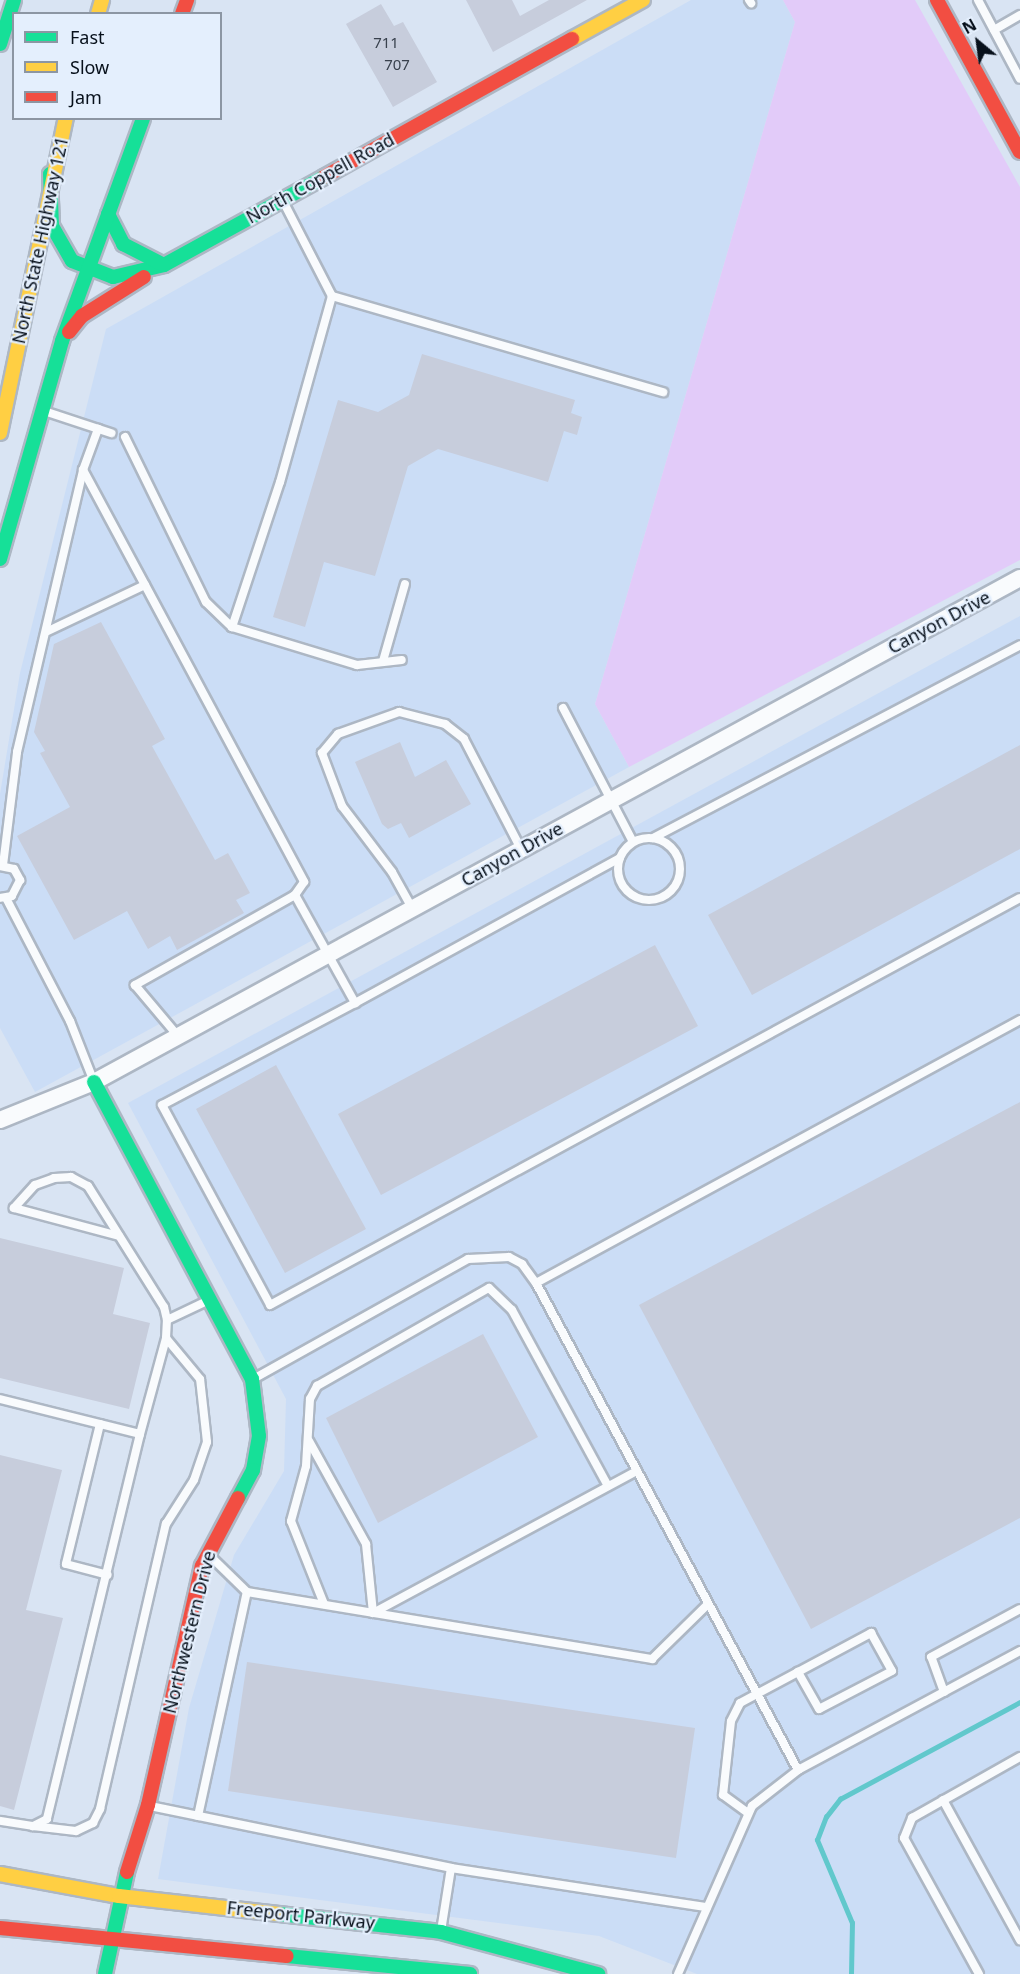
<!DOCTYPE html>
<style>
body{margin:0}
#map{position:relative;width:1020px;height:1974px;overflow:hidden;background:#d9e4f3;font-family:"Noto Sans",sans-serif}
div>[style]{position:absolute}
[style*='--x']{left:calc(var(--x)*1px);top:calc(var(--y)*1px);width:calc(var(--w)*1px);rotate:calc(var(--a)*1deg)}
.built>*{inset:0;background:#cbddf6}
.green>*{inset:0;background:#e2cbf9}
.stream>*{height:4.5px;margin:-2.25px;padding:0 2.25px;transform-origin:2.25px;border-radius:2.25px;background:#61c8cc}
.building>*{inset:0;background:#c7cddc}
.roads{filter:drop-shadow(2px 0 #adb7c4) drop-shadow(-2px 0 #adb7c4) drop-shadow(0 2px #adb7c4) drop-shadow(0 -2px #adb7c4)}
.lane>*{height:8px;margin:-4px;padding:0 4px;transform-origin:4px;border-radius:4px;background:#f9fbfd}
.lane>.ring{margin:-4px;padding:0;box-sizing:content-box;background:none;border:8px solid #f9fbfd;border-radius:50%}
.street>*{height:16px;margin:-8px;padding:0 8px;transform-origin:8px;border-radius:8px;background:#f9fbfd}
.fast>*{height:14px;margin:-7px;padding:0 7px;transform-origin:7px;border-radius:7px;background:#16e098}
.slow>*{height:14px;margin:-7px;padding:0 7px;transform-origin:7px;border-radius:7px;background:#ffcf43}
.jam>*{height:14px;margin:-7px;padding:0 7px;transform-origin:7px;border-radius:7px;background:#f24e42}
span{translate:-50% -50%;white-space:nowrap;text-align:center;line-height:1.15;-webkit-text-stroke:4.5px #e4effd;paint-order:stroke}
.number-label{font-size:15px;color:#39414d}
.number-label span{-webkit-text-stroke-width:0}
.street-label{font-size:18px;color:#07101b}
.legend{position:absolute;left:12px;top:12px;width:210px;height:108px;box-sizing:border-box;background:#e4effd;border:2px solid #8c96a3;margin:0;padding:8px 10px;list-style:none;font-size:18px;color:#07101b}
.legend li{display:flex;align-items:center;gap:12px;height:30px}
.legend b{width:30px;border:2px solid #8c96a3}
.north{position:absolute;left:948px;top:12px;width:60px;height:60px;-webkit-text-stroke:4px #e4effd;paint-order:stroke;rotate:331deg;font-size:16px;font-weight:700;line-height:24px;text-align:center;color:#07101b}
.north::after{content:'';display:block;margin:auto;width:21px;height:27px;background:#07101b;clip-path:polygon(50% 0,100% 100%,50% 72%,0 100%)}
</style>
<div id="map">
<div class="built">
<i style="clip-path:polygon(691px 0,783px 0,795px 22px,595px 704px,629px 767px,35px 1092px,0 1028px,0 794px,20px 673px,106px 329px)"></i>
<i style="clip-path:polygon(1020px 616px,1020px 1974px,697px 1974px,599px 1936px,158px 1879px,189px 1708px,234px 1555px,284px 1471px,286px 1399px,128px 1103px)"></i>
</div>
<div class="green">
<i style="clip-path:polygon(783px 0,915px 0,1020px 187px,1020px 560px,629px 767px,595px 704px,795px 22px)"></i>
</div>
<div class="stream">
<i style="--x:851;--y:1974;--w:51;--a:-88.9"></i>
<i style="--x:852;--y:1923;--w:90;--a:-112.9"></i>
<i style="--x:817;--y:1840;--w:25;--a:-69"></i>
<i style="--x:826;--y:1817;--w:23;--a:-52"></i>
<i style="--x:840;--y:1799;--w:204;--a:-28.3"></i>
</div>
<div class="building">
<i style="clip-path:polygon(466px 0,512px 0,520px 16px,549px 0,587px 0,493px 52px)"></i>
<i style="clip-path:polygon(381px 4px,394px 26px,403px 22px,437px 82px,393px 107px,346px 24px)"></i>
<i style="clip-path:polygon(422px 354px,575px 400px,571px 413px,582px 417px,577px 435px,564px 431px,548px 482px,438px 449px,408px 466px,375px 576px,324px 562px,305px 627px,273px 617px,338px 400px,378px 412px,409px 395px)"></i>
<i style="clip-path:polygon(101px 622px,165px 739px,152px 746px,215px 860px,228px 853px,250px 893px,236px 900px,244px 913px,177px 950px,170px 936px,148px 949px,127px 911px,74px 940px,17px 836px,70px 807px,40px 753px,45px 751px,34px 732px,54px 644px)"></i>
<i style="clip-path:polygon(400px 742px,415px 777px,446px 760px,471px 804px,409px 838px,401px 823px,388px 829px,382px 824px,355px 762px)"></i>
<i style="clip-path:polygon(1020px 745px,1020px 849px,752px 995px,708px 915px)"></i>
<i style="clip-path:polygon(655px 945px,698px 1026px,381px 1195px,338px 1114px)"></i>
<i style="clip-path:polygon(276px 1065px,366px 1229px,285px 1273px,196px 1109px)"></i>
<i style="clip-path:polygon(1020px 1102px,1020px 1518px,811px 1629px,639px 1305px)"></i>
<i style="clip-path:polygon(0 1238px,124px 1268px,113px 1314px,150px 1323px,129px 1409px,0 1378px)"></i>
<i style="clip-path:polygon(483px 1334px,538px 1437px,378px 1523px,326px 1418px)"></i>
<i style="clip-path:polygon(0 1455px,62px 1470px,26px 1610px,63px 1618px,14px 1810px,0 1806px)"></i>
<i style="clip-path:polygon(247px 1662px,695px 1728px,676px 1858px,228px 1791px)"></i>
</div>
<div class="roads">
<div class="lane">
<i style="--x:749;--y:0;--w:4;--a:56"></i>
<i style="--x:978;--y:0;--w:89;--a:62"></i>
<i style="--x:994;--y:30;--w:30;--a:-30"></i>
<i style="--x:284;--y:203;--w:105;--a:62.7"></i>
<i style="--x:332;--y:296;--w:193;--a:105.6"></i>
<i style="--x:280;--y:482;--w:153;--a:108.3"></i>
<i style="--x:232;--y:627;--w:131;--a:16.9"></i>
<i style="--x:357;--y:665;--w:45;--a:-6.3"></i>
<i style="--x:332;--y:296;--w:345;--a:16.2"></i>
<i style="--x:44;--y:411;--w:71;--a:18.2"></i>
<i style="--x:125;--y:437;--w:184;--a:63.9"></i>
<i style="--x:206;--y:602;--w:36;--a:44"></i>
<i style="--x:145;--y:585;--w:337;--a:61.8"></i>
<i style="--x:304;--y:882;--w:16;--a:125"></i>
<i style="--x:295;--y:895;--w:184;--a:150.6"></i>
<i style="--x:135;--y:985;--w:67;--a:49.9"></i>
<i style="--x:48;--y:631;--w:107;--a:-25.4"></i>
<i style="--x:145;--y:585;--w:131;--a:-118.3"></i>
<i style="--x:383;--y:661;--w:80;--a:-74.1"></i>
<i style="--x:563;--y:708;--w:151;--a:62.4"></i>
<i style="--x:653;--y:838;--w:415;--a:-27.7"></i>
<i class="ring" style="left:618px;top:838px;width:54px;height:54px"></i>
<i style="--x:3;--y:865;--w:114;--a:-82.9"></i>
<i style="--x:17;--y:752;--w:290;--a:-76.8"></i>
<i style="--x:83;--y:470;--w:44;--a:-69.9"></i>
<i style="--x:0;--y:866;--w:14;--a:12"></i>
<i style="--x:14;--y:869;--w:13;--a:61"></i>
<i style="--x:20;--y:880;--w:18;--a:117"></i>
<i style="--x:12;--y:896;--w:12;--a:171"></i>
<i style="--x:295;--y:895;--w:124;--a:60.9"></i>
<i style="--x:355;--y:1003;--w:218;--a:152.1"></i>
<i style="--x:162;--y:1105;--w:227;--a:61.6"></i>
<i style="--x:270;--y:1305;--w:853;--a:-28.49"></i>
<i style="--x:6;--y:898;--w:139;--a:62.5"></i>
<i style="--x:70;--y:1021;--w:66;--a:68.5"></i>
<i style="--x:412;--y:908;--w:41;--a:-119.1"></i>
<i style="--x:392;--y:872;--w:83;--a:-127.1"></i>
<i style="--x:342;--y:806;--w:57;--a:-110.7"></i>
<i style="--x:322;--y:753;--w:25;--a:-50"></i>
<i style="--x:338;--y:734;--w:65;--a:-19.8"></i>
<i style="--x:399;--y:712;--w:48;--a:14.6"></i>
<i style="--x:445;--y:724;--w:24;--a:38"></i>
<i style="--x:464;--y:739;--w:124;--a:62.6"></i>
<i style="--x:355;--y:1003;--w:302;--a:-28.7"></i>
<i style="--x:119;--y:1236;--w:109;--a:-165.1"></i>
<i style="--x:14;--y:1208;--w:31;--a:-48"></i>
<i style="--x:35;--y:1185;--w:20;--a:-20"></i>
<i style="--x:54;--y:1178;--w:17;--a:-3"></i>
<i style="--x:71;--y:1177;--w:19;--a:28"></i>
<i style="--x:88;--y:1186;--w:143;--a:57.9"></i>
<i style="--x:164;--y:1307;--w:13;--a:77"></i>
<i style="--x:536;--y:1283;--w:551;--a:-28.52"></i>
<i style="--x:255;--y:1378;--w:244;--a:-29.2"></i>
<i style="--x:468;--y:1259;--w:41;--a:-2.8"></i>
<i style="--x:509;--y:1257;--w:15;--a:28"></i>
<i style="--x:522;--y:1264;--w:24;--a:54"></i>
<i style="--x:536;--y:1283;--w:553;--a:61.72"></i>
<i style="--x:798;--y:1770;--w:252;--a:-28.2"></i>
<i style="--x:0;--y:1399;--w:144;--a:14"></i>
<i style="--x:140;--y:1434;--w:396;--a:103.6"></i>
<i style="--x:47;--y:1819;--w:16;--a:153"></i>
<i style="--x:33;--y:1826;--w:33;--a:-171"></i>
<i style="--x:100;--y:1424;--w:144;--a:103.7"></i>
<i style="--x:66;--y:1564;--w:43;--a:14.7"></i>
<i style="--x:140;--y:1434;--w:99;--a:-74.8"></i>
<i style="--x:309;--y:1441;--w:118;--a:61"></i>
<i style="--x:366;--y:1544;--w:69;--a:84.2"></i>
<i style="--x:373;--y:1613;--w:300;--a:-28.3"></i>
<i style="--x:211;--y:1557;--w:50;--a:44.2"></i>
<i style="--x:247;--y:1592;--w:411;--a:9.4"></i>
<i style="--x:652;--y:1659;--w:78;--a:-44.5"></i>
<i style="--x:324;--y:1604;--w:89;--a:-111.7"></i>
<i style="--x:291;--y:1521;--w:57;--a:-74.7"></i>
<i style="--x:306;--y:1466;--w:67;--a:-86.6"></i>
<i style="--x:310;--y:1399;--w:15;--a:-62"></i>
<i style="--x:317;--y:1386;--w:198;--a:-29.7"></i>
<i style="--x:489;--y:1288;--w:32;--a:44"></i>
<i style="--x:512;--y:1310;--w:200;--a:61.4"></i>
<i style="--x:944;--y:1692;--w:37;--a:-110"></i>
<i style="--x:931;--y:1657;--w:101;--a:-28.3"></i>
<i style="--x:943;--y:1800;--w:160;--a:61.2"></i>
<i style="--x:150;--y:1806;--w:307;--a:11.6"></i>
<i style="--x:451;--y:1868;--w:64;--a:99"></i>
<i style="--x:748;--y:1813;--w:31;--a:-144"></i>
<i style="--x:723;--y:1795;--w:74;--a:-83.8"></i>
<i style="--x:731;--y:1721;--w:20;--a:-63"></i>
<i style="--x:740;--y:1703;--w:149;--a:-28.1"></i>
<i style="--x:871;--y:1633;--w:43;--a:61.1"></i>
<i style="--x:892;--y:1671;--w:82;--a:152.5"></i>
<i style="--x:819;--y:1709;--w:43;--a:-119.6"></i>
<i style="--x:198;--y:1816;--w:229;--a:-77.7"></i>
<i style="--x:33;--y:1826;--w:43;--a:6.6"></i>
<i style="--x:76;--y:1831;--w:19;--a:-25"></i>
<i style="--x:93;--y:1823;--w:16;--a:-63"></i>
<i style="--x:100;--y:1809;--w:293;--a:-77"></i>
<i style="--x:166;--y:1524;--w:52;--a:-57.5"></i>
<i style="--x:194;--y:1480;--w:40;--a:-71.1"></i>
<i style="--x:207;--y:1442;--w:63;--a:-96.3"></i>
<i style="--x:200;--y:1379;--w:53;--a:-129.7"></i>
<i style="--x:166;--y:1338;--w:18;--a:-87"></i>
<i style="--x:167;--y:1320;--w:47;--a:-25.5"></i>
<i style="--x:451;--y:1868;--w:259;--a:8.7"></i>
<i style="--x:678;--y:1974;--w:184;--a:-66.2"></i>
<i style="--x:752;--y:1806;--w:58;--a:-38"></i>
<i style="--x:979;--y:1974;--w:155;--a:-118.9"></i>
<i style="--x:904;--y:1838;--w:22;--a:-68"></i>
<i style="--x:912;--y:1818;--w:124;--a:-29.5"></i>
</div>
<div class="street">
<i style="--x:0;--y:1120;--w:101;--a:-22"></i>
<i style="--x:94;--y:1082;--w:1054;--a:-28.56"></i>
</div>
<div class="fast">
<i style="--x:0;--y:44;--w:46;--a:-72.3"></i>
<i style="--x:50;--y:174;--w:52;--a:87.8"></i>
<i style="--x:52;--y:226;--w:40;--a:60.3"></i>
<i style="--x:72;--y:261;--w:44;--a:21.3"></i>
<i style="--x:113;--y:277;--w:52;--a:-13.2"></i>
<i style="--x:164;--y:265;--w:183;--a:-28.8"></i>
<i style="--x:108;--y:214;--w:34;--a:63"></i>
<i style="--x:123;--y:244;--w:46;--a:27.1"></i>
<i style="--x:0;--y:559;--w:227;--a:-74.1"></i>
<i style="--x:62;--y:341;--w:237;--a:-70"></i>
<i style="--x:94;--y:1082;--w:336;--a:62"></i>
<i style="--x:252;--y:1379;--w:57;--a:83"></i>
<i style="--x:259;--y:1436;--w:35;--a:100"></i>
<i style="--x:253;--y:1470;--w:32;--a:118"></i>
<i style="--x:279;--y:1914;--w:163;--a:6.3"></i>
<i style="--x:441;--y:1932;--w:163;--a:15"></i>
<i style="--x:287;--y:1956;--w:184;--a:5.6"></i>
<i style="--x:105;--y:1974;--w:104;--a:-77.8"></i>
</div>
<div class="slow">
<i style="--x:98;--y:14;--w:15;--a:-74"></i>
<i style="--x:572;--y:39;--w:81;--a:-28.8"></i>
<i style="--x:0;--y:433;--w:322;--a:-78.2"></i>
<i style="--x:0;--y:1874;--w:121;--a:10.5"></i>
<i style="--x:119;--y:1896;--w:161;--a:6.4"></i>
</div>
<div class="jam">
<i style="--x:937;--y:0;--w:173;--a:61.4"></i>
<i style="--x:182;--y:14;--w:15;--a:-70"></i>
<i style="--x:324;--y:177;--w:284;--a:-29.1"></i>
<i style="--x:69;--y:332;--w:21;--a:-51"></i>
<i style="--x:82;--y:316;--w:73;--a:-32.2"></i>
<i style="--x:127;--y:1872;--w:70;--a:-72.6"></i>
<i style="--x:148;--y:1805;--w:245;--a:-77.3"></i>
<i style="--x:202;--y:1566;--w:77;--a:-62.1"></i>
<i style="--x:0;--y:1928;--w:288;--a:5.6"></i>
</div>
</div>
<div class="number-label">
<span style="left:386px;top:43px">711</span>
<span style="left:397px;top:65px">707</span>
</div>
<div class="street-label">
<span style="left:320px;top:178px;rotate:-29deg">North Coppell Road</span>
<span style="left:40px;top:240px;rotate:-78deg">North State Highway 121</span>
<span style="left:939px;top:622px;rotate:-28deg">Canyon Drive</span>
<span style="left:512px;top:854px;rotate:-29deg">Canyon Drive</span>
<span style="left:189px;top:1632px;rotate:-76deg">Northwestern Drive</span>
<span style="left:301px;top:1915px;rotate:6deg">Freeport Parkway</span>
</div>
<ul class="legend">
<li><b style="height:8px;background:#16e098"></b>Fast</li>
<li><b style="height:8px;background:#ffcf43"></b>Slow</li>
<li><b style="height:8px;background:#f24e42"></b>Jam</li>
</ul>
<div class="north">N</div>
</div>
